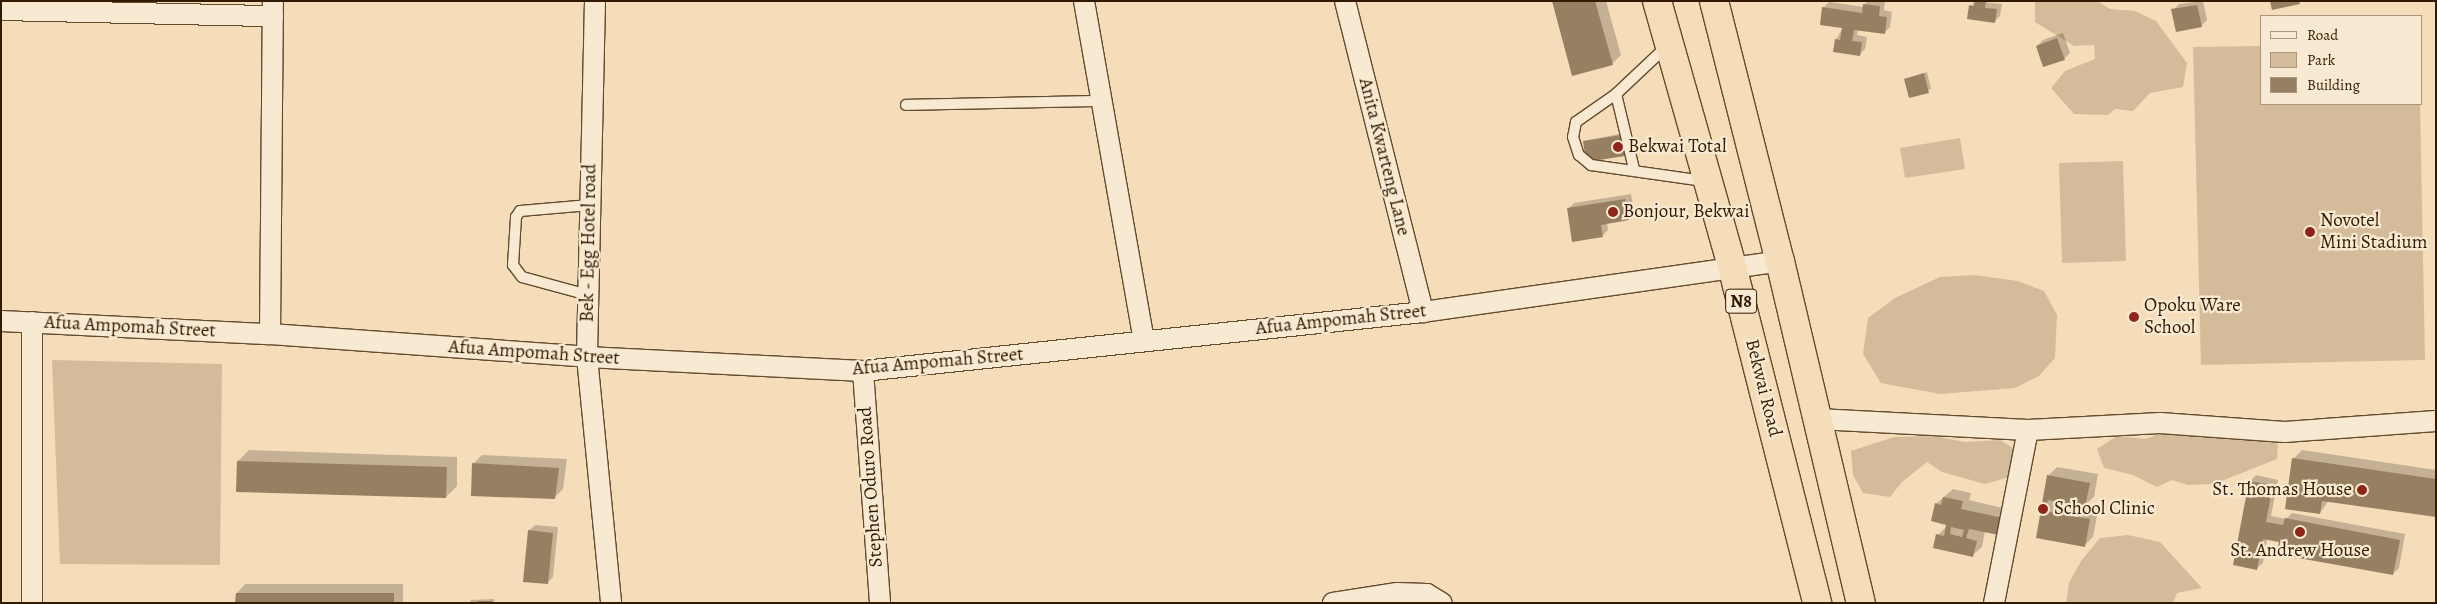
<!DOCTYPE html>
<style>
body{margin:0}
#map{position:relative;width:2437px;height:604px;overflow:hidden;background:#f5ddba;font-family:Alegreya,serif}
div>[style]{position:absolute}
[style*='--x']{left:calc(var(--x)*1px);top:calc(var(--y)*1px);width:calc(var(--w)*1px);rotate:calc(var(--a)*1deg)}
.green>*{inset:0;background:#d4bc9a}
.shadow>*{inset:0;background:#0003}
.building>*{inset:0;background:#977f61}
.roads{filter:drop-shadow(1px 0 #634b2e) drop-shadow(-1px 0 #634b2e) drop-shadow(0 1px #634b2e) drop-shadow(0 -1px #634b2e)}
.service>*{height:10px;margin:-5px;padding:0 5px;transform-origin:5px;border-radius:5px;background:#f8e9d2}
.minor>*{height:20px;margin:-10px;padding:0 10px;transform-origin:10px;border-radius:10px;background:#f8e9d2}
.trunk>*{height:28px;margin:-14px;padding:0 14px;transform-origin:14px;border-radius:14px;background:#f5ddba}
.dots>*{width:14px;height:14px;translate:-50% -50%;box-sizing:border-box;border:2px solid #f8e9d2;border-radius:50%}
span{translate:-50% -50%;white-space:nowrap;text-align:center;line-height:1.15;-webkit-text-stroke:4.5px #f8e9d2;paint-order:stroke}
.shield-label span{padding:1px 4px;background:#f8e9d2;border:1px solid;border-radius:4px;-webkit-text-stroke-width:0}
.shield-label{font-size:18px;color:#321a00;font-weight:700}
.poi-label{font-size:19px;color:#321a00}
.left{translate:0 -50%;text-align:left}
.right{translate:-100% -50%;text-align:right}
.street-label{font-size:19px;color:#321a00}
.frame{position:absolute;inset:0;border:2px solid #321a00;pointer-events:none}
.legend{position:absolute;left:2260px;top:15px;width:162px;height:90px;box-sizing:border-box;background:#f8e9d2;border:1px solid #a9967e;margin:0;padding:6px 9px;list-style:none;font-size:15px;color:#321a00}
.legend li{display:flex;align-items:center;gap:10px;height:25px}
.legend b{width:25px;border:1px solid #a9967e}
</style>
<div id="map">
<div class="green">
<i style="clip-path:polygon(2035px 1px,2097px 1px,2110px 9px,2135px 11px,2156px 21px,2187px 63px,2183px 87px,2150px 93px,2133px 111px,2115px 109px,2108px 115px,2074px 114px,2051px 88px,2065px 71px,2095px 59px,2094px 45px,2074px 46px,2035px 22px)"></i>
<i style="clip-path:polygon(2261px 46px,2261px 104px,2420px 104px,2425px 360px,2201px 365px,2193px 47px)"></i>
<i style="clip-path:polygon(1960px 138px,1965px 169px,1905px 178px,1900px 148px)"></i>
<i style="clip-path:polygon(2123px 161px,2126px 261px,2062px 263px,2059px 163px)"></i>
<i style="clip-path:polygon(1974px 275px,2018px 281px,2044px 291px,2057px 315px,2055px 358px,2039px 376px,2015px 388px,1940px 394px,1881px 383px,1863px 354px,1868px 318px,1895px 298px,1940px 277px)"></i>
<i style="clip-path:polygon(52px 360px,222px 364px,220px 565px,60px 564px)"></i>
<i style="clip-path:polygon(2167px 431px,2203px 438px,2224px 435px,2265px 439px,2278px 444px,2277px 459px,2214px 484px,2188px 485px,2172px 480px,2157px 487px,2133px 475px,2104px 468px,2097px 449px,2117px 436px,2145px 439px)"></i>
<i style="clip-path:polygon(1933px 436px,1965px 442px,2000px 440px,2013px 448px,2027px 472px,1985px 484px,1942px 472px,1927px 462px,1902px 482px,1890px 497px,1863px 493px,1853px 475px,1851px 451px,1894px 437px)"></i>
<i style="clip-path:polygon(2128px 535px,2160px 542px,2202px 588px,2177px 593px,2173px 603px,2066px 603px,2069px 583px,2081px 561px,2100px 538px)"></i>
</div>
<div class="shadow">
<i style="clip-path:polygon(1553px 1px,1606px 1px,1621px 55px,1612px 64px)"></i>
<i style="clip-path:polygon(1867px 1px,1885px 1px,1884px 10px,1892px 12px,1890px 27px,1884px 33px,1858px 29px,1857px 35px,1867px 37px,1865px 49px,1860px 54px,1836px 40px,1843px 27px,1823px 8px,1829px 2px,1864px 7px)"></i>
<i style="clip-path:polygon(1974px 1px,2002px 4px,2000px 16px,1994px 22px,1968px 18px)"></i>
<i style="clip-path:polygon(2203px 1px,2207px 20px,2201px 26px,2173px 10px,2179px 4px)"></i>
<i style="clip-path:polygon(2063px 33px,2070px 53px,2064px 59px,2037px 46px,2043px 40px)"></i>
<i style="clip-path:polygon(1927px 72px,1931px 89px,1910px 96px,1905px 80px)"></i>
<i style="clip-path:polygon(1624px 133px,1627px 153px,1624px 155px,1584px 141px)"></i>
<i style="clip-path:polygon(1631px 194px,1634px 213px,1628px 219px,1607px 222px,1608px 230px,1603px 235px,1568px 209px,1574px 203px)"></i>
<i style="clip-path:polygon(249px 450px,457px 457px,457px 486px,446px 497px,238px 461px)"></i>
<i style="clip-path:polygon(2302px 450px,2436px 470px,2436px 516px,2329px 500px,2320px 513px,2293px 459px)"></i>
<i style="clip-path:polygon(482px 455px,567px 459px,563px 489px,555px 497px,474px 463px)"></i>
<i style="clip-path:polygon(2057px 467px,2098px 474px,2094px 497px,2085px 505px,2054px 500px,2053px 503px,2098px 511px,2093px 537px,2085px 545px,2037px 537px,2048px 476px)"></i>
<i style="clip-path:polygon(2256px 475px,2278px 480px,2271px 516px,2286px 519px,2292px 513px,2405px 534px,2399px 568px,2393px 574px,2267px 539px,2263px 563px,2257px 568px,2250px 481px)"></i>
<i style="clip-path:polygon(1953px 489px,1971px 493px,1969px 500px,2011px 510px,1985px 531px,1982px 547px,1973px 555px,1938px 535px,1947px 526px,1936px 504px)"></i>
<i style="clip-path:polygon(535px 525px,558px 527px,553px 577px,547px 583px,529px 531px)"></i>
<i style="clip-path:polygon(245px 584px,403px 584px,403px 603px,237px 603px,237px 593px)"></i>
<i style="clip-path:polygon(494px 599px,495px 603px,469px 603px,471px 600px)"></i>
</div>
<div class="building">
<i style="clip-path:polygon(1552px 1px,1595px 1px,1613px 65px,1572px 76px)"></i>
<i style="clip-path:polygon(1975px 1px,1986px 1px,1985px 8px,1997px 9px,1995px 23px,1967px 19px,1969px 5px,1974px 6px)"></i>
<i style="clip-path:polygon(2270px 1px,2299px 1px,2300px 4px,2272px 10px)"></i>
<i style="clip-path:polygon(1863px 4px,1880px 6px,1879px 16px,1887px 17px,1885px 34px,1854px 30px,1852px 41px,1862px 42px,1860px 56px,1833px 52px,1835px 39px,1840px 40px,1842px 28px,1820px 25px,1822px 7px,1862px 13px)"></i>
<i style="clip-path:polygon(2197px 5px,2202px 27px,2176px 32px,2171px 9px)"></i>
<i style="clip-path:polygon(2057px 38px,2065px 60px,2043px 67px,2036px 46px)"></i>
<i style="clip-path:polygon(1924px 73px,1929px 93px,1909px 98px,1904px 79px)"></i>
<i style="clip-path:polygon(1622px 135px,1625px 156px,1586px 162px,1583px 141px)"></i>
<i style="clip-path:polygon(1625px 199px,1629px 220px,1601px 225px,1603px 237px,1572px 242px,1567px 208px)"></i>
<i style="clip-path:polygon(2292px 458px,2436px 479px,2436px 517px,2322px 501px,2320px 514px,2285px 509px)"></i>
<i style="clip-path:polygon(237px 461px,447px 467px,446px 498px,236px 492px)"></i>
<i style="clip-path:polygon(472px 463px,559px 468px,555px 499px,471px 496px)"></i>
<i style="clip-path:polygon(2047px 475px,2090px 483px,2085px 507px,2048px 500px,2045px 511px,2090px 519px,2085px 547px,2036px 538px)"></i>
<i style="clip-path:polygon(2249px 481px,2273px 485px,2266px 522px,2283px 525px,2285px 518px,2400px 540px,2393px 575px,2277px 554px,2279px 542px,2263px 539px,2257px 570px,2233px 565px)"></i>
<i style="clip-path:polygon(evenodd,1943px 497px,1963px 501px,1961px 509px,2003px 518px,1999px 535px,1969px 529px,1966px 538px,1977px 541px,1973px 557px,1933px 548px,1936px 534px,1944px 536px,1946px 525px,1931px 521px,1935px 503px,1941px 505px,1943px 497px,1951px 527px,1964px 530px,1962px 537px,1950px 534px,1951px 527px)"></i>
<i style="clip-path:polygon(528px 530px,553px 533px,548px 584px,523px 582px)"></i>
<i style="clip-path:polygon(236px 593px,394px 593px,394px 603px,235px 603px)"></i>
<i style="clip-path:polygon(478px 601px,492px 601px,492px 603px,478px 603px)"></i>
</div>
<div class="roads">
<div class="service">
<i style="--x:1667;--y:46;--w:70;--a:136.7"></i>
<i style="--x:1616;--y:94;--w:49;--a:145"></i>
<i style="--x:1576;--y:122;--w:15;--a:101"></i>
<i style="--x:1573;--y:137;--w:19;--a:72"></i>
<i style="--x:1579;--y:155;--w:16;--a:40"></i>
<i style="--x:1591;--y:165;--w:114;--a:8.1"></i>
<i style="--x:1616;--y:94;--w:77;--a:76.5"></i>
<i style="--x:906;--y:105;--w:196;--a:-1.2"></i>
<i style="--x:588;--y:295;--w:68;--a:-164.7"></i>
<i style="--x:522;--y:277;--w:15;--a:-127"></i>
<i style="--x:513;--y:265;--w:48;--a:-86.4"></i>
<i style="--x:516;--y:217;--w:7;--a:-56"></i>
<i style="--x:520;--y:211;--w:70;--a:-4.9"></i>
</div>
<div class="minor">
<i style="--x:595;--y:1;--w:356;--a:91.3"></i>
<i style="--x:587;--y:357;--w:247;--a:84.4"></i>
<i style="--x:1084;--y:1;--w:345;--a:80"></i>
<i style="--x:1345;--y:1;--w:321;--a:75.9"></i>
<i style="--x:1;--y:10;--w:272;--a:1.3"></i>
<i style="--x:1;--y:321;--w:269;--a:2.8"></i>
<i style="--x:270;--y:334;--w:318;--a:4.1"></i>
<i style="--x:587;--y:357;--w:276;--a:2.9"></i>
<i style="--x:863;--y:371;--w:563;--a:-6.01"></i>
<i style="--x:1423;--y:312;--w:361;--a:-8.1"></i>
<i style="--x:270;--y:334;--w:333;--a:-89.5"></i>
<i style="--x:863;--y:371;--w:233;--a:85.8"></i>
<i style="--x:1818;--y:419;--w:210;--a:3"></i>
<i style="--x:2028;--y:430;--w:132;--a:-3"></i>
<i style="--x:2160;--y:423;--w:125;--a:4.1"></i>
<i style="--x:2285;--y:432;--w:151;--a:-4.2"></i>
<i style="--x:32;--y:603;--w:281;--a:-90"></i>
<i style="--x:1333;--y:603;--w:65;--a:-8.9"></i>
<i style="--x:1397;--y:593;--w:30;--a:2"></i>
<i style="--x:1427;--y:594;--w:17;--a:31"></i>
<i style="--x:1994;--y:603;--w:176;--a:-78.9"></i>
</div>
<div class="trunk">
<i style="--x:1657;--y:1;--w:280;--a:74.2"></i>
<i style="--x:1733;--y:270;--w:343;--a:75.8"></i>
<i style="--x:1714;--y:1;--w:268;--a:75.8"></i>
<i style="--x:1780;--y:261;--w:351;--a:76.7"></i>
</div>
</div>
<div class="dots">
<i style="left:1618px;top:147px;background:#8f2418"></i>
<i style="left:1613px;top:212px;background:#8f2418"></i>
<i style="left:2310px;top:232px;background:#8f2418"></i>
<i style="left:2134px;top:317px;background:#8f2418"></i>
<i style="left:2362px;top:490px;background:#8f2418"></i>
<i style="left:2043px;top:509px;background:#8f2418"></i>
<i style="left:2300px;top:532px;background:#8f2418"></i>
</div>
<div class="shield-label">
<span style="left:1741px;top:301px">N8</span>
</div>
<div class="poi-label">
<span class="left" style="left:1628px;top:147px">Bekwai Total</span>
<span class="left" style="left:1623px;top:212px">Bonjour, Bekwai</span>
<span class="left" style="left:2320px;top:232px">Novotel<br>Mini Stadium</span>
<span class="left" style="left:2144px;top:317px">Opoku Ware<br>School</span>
<span class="right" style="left:2352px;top:490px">St. Thomas House</span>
<span class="left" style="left:2054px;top:509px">School Clinic</span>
<span style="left:2300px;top:551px">St. Andrew House</span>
</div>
<div class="street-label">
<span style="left:1384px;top:157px;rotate:76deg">Anita Kwarteng Lane</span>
<span style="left:589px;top:243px;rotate:-89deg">Bek - Egg Hotel road</span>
<span style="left:1341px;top:320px;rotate:-6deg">Afua Ampomah Street</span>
<span style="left:130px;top:327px;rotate:3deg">Afua Ampomah Street</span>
<span style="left:534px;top:353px;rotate:4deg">Afua Ampomah Street</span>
<span style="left:938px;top:362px;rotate:-5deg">Afua Ampomah Street</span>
<span style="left:1763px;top:388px;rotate:76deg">Bekwai Road</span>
<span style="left:871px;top:487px;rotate:-94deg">Stephen Oduro Road</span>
</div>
<div class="frame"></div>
<ul class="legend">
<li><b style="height:6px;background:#f8e9d2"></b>Road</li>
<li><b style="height:14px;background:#d4bc9a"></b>Park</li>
<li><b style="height:14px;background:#977f61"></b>Building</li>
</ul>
</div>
